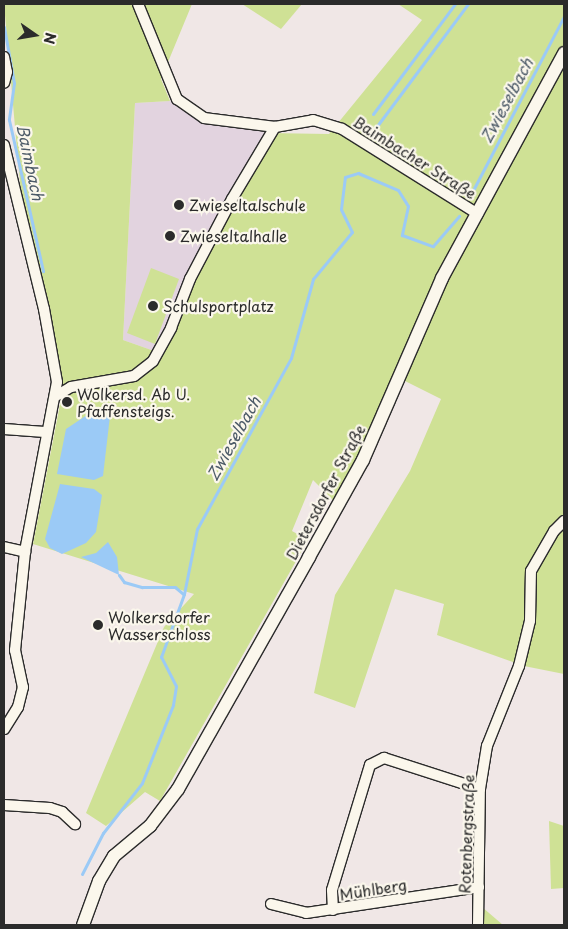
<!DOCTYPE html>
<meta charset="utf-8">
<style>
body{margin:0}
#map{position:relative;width:568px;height:929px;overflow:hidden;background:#f0e7e6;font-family:"Playpen Sans",sans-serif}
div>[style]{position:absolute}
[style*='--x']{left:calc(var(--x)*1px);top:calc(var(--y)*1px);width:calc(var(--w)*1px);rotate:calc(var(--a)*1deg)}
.built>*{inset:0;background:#e2d3df}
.green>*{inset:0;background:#cfe195}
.water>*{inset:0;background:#9bcaf6}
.stream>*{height:3px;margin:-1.5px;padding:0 1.5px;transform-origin:1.5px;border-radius:1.5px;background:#9bcaf6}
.roads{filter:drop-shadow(1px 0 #2b2b2b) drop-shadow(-1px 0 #2b2b2b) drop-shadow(0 1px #2b2b2b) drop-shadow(0 -1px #2b2b2b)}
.minor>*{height:10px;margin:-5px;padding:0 5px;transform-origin:5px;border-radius:5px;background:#fbf7ec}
.tertiary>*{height:12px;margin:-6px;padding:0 6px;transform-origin:6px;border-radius:6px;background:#fbf7ec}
.dots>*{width:14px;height:14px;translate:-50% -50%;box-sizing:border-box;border:2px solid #fbf7ec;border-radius:50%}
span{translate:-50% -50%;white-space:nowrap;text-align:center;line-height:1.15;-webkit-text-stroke:4.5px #fbf7ec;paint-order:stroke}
.street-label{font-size:15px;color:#2b2b2b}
.poi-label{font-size:15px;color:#2b2b2b}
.left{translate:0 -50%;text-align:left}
.water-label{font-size:16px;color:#4d5b68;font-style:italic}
.frame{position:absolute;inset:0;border:5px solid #2b2b2b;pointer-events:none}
.north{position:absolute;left:10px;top:10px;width:50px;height:50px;-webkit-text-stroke:4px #fbf7ec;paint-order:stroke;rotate:103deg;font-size:14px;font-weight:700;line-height:20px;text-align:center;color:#2b2b2b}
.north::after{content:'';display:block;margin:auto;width:18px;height:22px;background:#2b2b2b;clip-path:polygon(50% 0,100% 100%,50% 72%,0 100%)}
</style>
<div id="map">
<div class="built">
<i style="clip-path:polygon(170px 101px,201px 119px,267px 133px,157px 352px,123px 340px,135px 103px)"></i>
</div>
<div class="green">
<i style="clip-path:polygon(4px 4px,192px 4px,161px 79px,170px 101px,135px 103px,123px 340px,157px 352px,267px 133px,329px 134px,422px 20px,398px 4px,564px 4px,564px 674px,524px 666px,437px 635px,444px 604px,395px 589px,355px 708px,314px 693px,335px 595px,410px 471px,441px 399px,403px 380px,339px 506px,313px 480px,292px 531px,308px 540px,160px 801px,145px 792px,106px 826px,86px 813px,164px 627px,194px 594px,33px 544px,62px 394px,50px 308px,21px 194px)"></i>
<i style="clip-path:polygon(242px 4px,302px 4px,281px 29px)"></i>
<i style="clip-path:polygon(151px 268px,179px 279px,155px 344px,127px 333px)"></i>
<i style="clip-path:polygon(549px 821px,564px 826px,564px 888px,551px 889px)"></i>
<i style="clip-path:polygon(482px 907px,503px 925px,482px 925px)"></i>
</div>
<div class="water">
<i style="clip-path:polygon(87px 415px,110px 416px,103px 476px,94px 480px,57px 474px,66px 429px)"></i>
<i style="clip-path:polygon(60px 484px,94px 489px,102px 495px,96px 532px,86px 543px,62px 554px,50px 548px,45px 539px)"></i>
<i style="clip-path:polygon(108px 542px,117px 557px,119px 575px,81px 557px,96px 553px)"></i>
</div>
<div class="stream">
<i style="--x:4;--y:27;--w:57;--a:79.9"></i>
<i style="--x:14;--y:83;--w:37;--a:98"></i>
<i style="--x:9;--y:120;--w:155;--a:77.3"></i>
<i style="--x:373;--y:114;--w:137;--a:-53.3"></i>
<i style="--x:377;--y:126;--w:152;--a:-53.3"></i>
<i style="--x:470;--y:196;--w:203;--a:-62.4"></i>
<i style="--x:119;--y:575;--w:9;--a:54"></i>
<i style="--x:124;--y:582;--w:19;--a:16"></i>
<i style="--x:142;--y:587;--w:33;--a:0"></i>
<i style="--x:175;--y:587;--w:11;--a:41"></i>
<i style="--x:82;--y:874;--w:46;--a:-62.9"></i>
<i style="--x:103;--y:833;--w:63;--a:-52"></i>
<i style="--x:142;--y:783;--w:84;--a:-68.3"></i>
<i style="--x:173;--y:705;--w:19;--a:-81"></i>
<i style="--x:176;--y:686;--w:33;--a:-117"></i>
<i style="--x:161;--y:657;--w:67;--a:-69.9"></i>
<i style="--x:184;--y:594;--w:66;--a:-78.7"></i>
<i style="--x:197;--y:529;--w:195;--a:-61.2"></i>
<i style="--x:291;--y:358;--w:82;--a:-74.4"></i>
<i style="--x:313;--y:279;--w:61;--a:-50.3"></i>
<i style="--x:352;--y:232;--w:25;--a:-116"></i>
<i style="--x:341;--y:209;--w:32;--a:-83"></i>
<i style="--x:345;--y:177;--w:14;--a:-17"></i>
<i style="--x:358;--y:173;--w:43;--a:23"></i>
<i style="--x:398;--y:190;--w:19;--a:58"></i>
<i style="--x:408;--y:206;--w:30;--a:102"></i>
<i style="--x:402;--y:235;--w:33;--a:20"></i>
<i style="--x:433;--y:246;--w:40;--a:-49"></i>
</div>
<div class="roads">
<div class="minor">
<i style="--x:138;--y:4;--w:103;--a:67.7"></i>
<i style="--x:177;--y:99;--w:33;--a:35"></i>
<i style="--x:204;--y:118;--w:72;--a:7.2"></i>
<i style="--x:275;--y:127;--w:39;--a:-10"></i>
<i style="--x:313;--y:120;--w:30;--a:17"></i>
<i style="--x:342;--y:129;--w:160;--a:32"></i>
<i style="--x:4;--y:57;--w:15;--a:79"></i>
<i style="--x:7;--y:72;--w:11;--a:105"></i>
<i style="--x:4;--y:145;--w:169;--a:76.3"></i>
<i style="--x:44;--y:309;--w:74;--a:79.9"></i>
<i style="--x:57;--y:382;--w:173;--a:100.7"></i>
<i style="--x:25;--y:552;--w:99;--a:95.8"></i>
<i style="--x:15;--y:650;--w:38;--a:78"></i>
<i style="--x:23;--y:687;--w:21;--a:104"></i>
<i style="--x:18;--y:707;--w:26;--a:122"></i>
<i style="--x:56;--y:396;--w:17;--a:-31"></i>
<i style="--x:71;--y:387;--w:64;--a:-9.9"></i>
<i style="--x:134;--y:376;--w:24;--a:-38"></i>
<i style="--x:153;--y:361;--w:38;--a:-61"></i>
<i style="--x:171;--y:328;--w:53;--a:-68.8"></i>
<i style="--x:190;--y:279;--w:90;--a:-62.3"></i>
<i style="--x:232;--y:199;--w:84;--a:-59.2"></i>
<i style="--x:4;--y:429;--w:41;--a:4.2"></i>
<i style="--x:4;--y:547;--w:22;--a:13"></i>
<i style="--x:4;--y:805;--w:46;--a:3.7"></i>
<i style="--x:50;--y:808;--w:13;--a:18"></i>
<i style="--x:62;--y:812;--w:18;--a:43"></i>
<i style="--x:271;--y:904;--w:36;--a:14"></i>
<i style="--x:306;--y:913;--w:175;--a:-8.5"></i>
<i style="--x:333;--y:910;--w:20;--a:-93"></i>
<i style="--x:332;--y:890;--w:131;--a:-73.1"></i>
<i style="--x:370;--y:765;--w:16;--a:-27"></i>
<i style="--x:384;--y:758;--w:101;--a:17.9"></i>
<i style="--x:478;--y:925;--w:136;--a:-89.2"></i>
<i style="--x:480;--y:789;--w:44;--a:-80.8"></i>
<i style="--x:487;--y:746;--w:86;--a:-68.2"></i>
<i style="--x:519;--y:666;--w:46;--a:-76.3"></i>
<i style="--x:530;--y:621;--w:50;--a:-88.9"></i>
<i style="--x:531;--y:571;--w:46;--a:-60.1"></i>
<i style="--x:554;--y:531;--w:14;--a:-45"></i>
</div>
<div class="tertiary">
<i style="--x:83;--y:925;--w:47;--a:-70"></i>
<i style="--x:99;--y:881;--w:29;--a:-59"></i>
<i style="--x:114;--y:856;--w:47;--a:-39.8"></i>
<i style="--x:150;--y:826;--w:46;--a:-52.9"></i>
<i style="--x:178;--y:789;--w:266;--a:-60.5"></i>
<i style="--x:309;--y:557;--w:111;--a:-60.9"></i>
<i style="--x:363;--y:460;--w:198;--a:-66.5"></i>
<i style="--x:442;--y:278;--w:256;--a:-61.5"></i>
</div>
</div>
<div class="dots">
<i style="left:179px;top:205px;background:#2b2b2b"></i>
<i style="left:170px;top:236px;background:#2b2b2b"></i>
<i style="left:153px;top:306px;background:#2b2b2b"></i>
<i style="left:67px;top:402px;background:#2b2b2b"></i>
<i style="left:98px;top:625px;background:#2b2b2b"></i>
</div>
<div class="street-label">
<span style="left:415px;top:157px;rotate:32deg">Baimbacher Straße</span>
<span style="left:325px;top:492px;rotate:-62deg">Dietersdorfer Straße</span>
<span style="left:466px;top:834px;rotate:-88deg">Rotenbergstraße</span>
<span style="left:373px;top:889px;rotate:-9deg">Mühlberg</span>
</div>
<div class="poi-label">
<span class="left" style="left:189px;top:205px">Zwieseltalschule</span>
<span class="left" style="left:180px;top:236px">Zwieseltalhalle</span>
<span class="left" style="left:163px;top:306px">Schulsportplatz</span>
<span class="left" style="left:77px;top:402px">Wolkersd. Ab U.<br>Pfaffensteigs.</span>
<span class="left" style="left:108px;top:625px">Wolkersdorfer<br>Wasserschloss</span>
</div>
<div class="water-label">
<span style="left:506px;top:100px;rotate:-62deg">Zwieselbach</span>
<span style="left:31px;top:162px;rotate:78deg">Baimbach</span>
<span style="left:233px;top:438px;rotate:-61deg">Zwieselbach</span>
</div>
<div class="frame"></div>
<div class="north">N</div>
</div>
